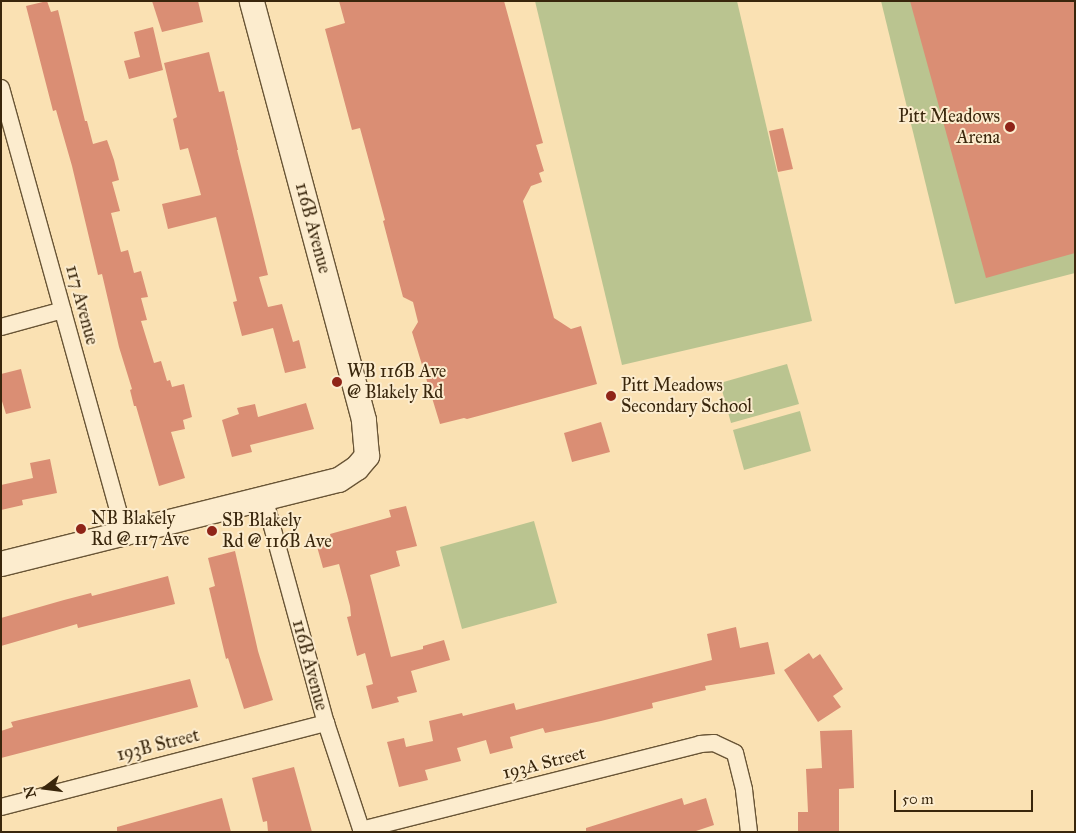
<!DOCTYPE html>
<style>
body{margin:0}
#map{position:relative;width:1076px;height:833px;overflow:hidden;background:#fae1b3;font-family:"IM FELL Great Primer",serif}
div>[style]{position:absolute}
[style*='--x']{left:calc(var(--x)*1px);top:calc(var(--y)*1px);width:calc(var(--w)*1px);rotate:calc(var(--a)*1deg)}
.green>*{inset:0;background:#bac490}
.building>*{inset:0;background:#da8e74}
.roads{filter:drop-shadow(1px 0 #695536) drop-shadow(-1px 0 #695536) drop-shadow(0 1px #695536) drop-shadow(0 -1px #695536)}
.street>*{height:16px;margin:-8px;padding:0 8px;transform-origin:8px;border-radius:8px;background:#fcecce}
.secondary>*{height:24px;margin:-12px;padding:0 12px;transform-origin:12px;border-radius:12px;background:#fcecce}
.dots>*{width:14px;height:14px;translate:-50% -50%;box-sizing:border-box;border:2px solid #fcecce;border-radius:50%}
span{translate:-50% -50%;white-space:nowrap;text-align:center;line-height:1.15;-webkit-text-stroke:4px #fcecce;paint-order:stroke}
.poi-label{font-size:18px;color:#39260c}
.right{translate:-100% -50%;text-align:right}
.left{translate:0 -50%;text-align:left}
.street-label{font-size:18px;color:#39260c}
.frame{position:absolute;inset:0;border:2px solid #39260c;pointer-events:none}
.north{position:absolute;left:20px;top:763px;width:50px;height:50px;-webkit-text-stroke:4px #fcecce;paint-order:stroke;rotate:255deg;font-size:14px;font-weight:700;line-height:20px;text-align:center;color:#39260c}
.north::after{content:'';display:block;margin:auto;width:18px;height:22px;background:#39260c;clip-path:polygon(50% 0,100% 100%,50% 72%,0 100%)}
.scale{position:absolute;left:894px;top:790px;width:139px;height:22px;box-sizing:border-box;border:2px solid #39260c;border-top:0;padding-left:6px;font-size:15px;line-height:18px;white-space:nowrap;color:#39260c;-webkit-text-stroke:4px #fcecce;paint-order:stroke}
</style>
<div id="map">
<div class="green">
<i style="clip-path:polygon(535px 1px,737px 1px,812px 321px,622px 365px)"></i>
<i style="clip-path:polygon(881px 1px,1075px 1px,1075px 273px,955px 304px)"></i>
<i style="clip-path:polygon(787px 364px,799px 404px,731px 423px,720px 383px)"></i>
<i style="clip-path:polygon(800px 411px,811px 451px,744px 470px,733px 430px)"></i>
<i style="clip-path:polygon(534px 521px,557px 603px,462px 629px,440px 547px)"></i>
</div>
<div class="building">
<i style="clip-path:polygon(47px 1px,51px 12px,58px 10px,85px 121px,87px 121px,93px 144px,107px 140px,114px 160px,119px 180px,112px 182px,120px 211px,111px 213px,121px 252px,128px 250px,134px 273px,141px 271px,148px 297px,141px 298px,147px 320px,141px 321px,154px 363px,161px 361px,167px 381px,170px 380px,172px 387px,184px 384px,192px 417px,183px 420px,185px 429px,171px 432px,185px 478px,159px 486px,136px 406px,134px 406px,130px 390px,132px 389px,119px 347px,102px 274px,98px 275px,72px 166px,56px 110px,53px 111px,26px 6px)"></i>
<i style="clip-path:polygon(152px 1px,198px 1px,203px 22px,162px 32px)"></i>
<i style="clip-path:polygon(339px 1px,504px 1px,543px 143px,536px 145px,544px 171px,539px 173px,542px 182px,531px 186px,523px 201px,554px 318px,571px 329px,581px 326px,597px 384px,467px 419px,464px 418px,440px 424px,412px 332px,418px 322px,413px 302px,403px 297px,383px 221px,385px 220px,360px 128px,352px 130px,325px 29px,345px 23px)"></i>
<i style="clip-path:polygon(910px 1px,1075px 1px,1075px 253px,986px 278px)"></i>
<i style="clip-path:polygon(153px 27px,163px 70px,129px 79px,124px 61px,140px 57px,134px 32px)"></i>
<i style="clip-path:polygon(209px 52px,219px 92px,224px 91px,238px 150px,237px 150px,268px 275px,259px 277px,268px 307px,282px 304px,293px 342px,299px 340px,306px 368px,285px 373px,273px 328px,242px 336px,233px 302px,237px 301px,216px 217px,168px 229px,162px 204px,201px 195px,188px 148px,180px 150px,173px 119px,177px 117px,164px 63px)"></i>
<i style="clip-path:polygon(783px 128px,793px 169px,778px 172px,769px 131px)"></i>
<i style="clip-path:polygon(21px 369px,31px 408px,6px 414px,1px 398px,1px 374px)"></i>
<i style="clip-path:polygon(306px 403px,314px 429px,250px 445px,252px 452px,232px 457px,222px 420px,239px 414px,237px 408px,255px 404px,258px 417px)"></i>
<i style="clip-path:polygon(601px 422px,610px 452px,572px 462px,564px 433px)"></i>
<i style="clip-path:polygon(50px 459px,57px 493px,22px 500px,23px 505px,1px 510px,1px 485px,33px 478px,30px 463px)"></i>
<i style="clip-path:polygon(406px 506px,417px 546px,396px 551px,400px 566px,370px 575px,391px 657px,423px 649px,423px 646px,444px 640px,450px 660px,411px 671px,417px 692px,397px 697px,399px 702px,372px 709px,366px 686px,373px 684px,365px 653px,357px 656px,347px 617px,351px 616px,350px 606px,339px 564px,323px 568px,316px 543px,331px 539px,330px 534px,391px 517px,389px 510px)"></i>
<i style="clip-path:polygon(235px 551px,258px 651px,273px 700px,244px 709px,228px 658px,226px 659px,209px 588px,215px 586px,208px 558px)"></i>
<i style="clip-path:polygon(168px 576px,175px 604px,78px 628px,77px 624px,1px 646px,1px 618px,64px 600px,91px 593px,92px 596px)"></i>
<i style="clip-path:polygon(736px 627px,740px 648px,768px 642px,775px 674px,705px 686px,706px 690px,652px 703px,653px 708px,601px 721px,545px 733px,543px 728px,510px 737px,513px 748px,490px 754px,486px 740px,457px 748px,461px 761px,425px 770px,428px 780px,399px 787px,387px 742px,404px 738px,406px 747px,433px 741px,429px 721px,462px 713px,463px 716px,514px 703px,516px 710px,712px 660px,707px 634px)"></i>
<i style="clip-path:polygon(809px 653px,813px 659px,820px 654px,843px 689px,833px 696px,841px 707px,818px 722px,784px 670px)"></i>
<i style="clip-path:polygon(190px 679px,198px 707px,1px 758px,1px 731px,13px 727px,11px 722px)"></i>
<i style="clip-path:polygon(852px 730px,854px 788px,839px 789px,839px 832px,798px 832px,798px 812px,808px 812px,806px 769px,822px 768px,820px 731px)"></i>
<i style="clip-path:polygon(294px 767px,312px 832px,268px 832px,267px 821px,263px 822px,252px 778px)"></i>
<i style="clip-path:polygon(222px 798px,231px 832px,117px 832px,117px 827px)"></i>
<i style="clip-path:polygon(682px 798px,684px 805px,706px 798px,714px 825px,693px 832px,586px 832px,586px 828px)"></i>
</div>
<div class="roads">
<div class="street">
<i style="--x:1;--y:88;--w:461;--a:74.5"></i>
<i style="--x:1;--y:327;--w:64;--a:-15.3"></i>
<i style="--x:264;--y:497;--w:234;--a:74.7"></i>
<i style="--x:326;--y:723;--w:115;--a:71.7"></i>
<i style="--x:1;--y:807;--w:336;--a:-14.5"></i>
<i style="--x:361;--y:830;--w:350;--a:-14.2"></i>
<i style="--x:700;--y:744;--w:14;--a:-4"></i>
<i style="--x:714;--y:743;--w:23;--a:25"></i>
<i style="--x:735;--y:753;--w:38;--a:76"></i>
<i style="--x:744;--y:790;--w:42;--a:83.2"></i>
</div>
<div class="secondary">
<i style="--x:1;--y:564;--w:348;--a:-14"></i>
<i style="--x:339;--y:480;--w:22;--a:-34"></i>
<i style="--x:357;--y:468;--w:16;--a:-50"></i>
<i style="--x:367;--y:456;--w:36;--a:-95"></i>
<i style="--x:364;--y:420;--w:434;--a:-105"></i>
</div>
</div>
<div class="dots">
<i style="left:1010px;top:127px;background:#8f2418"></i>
<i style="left:337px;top:382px;background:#8f2418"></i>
<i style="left:611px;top:396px;background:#8f2418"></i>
<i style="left:81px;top:529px;background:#8f2418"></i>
<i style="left:212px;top:531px;background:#8f2418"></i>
</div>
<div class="poi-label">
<span class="right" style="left:1000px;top:127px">Pitt Meadows<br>Arena</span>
<span class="left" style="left:347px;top:382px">WB 116B Ave<br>@ Blakely Rd</span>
<span class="left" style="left:621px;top:396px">Pitt Meadows<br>Secondary School</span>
<span class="left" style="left:91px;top:529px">NB Blakely<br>Rd @ 117 Ave</span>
<span class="left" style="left:222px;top:531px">SB Blakely<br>Rd @ 116B Ave</span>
</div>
<div class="street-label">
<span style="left:313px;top:228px;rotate:75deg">116B Avenue</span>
<span style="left:82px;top:305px;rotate:75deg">117 Avenue</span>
<span style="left:310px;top:665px;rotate:75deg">116B Avenue</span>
<span style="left:158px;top:745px;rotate:-14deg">193B Street</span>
<span style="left:544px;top:763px;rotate:-14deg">193A Street</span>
</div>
<div class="frame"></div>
<div class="north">N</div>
<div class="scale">50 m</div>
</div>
